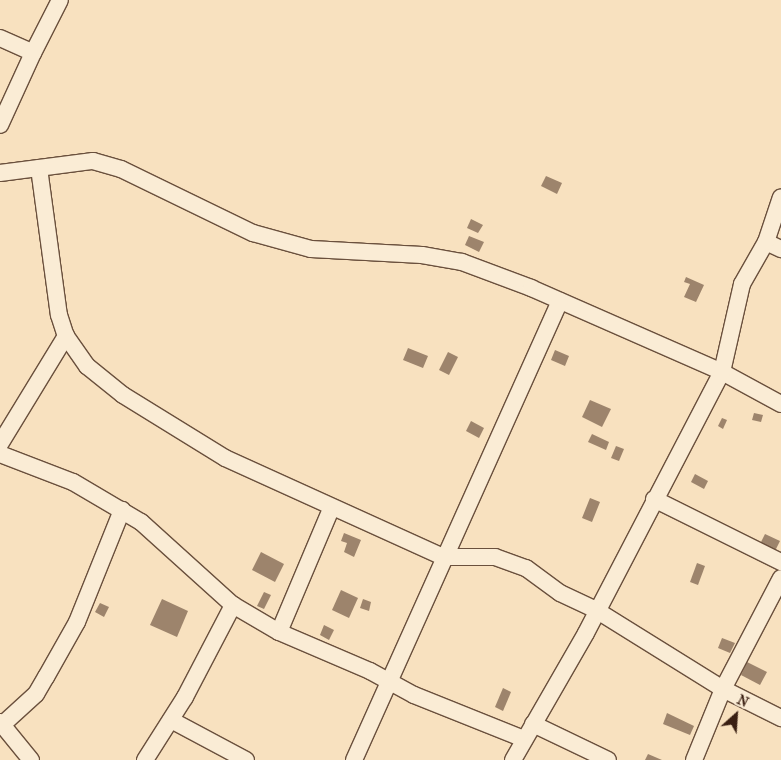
<!DOCTYPE html>
<style>
body{margin:0}
#map{position:relative;width:781px;height:760px;overflow:hidden;background:#f8e1bf;font-family:"IM FELL French Canon",serif}
div>[style]{position:absolute}
[style*='--x']{left:calc(var(--x)*1px);top:calc(var(--y)*1px);width:calc(var(--w)*1px);rotate:calc(var(--a)*1deg)}
.building>*{inset:0;background:#9d846c}
.roads{filter:drop-shadow(1px 0 #6a503d) drop-shadow(-1px 0 #6a503d) drop-shadow(0 1px #6a503d) drop-shadow(0 -1px #6a503d)}
.minor>*{height:16px;margin:-8px;padding:0 8px;transform-origin:8px;border-radius:8px;background:#faecd5}
span{translate:-50% -50%;white-space:nowrap;text-align:center;line-height:1.15;-webkit-text-stroke:4.5px #faecd5;paint-order:stroke}
.north{position:absolute;left:711px;top:690px;width:50px;height:50px;-webkit-text-stroke:4px #faecd5;paint-order:stroke;rotate:26deg;font-size:14px;font-weight:700;line-height:20px;text-align:center;color:#3a1f12}
.north::after{content:'';display:block;margin:auto;width:18px;height:22px;background:#3a1f12;clip-path:polygon(50% 0,100% 100%,50% 72%,0 100%)}
</style>
<div id="map">
<div class="building">
<i style="clip-path:polygon(546px 176px,562px 183px,557px 194px,541px 186px)"></i>
<i style="clip-path:polygon(471px 219px,483px 225px,478px 233px,467px 228px)"></i>
<i style="clip-path:polygon(469px 236px,484px 242px,479px 252px,465px 245px)"></i>
<i style="clip-path:polygon(686px 277px,704px 285px,696px 302px,684px 297px,690px 284px,684px 282px)"></i>
<i style="clip-path:polygon(408px 348px,428px 356px,423px 368px,403px 360px)"></i>
<i style="clip-path:polygon(555px 350px,569px 356px,565px 366px,551px 360px)"></i>
<i style="clip-path:polygon(448px 352px,458px 357px,449px 375px,439px 370px)"></i>
<i style="clip-path:polygon(590px 400px,611px 409px,602px 427px,582px 417px)"></i>
<i style="clip-path:polygon(754px 413px,763px 415px,761px 422px,752px 420px)"></i>
<i style="clip-path:polygon(722px 418px,727px 420px,723px 429px,718px 426px)"></i>
<i style="clip-path:polygon(471px 421px,484px 428px,479px 438px,466px 431px)"></i>
<i style="clip-path:polygon(592px 434px,609px 442px,606px 450px,588px 442px)"></i>
<i style="clip-path:polygon(616px 446px,624px 449px,619px 461px,611px 458px)"></i>
<i style="clip-path:polygon(695px 474px,708px 481px,704px 489px,691px 482px)"></i>
<i style="clip-path:polygon(590px 498px,600px 502px,592px 522px,582px 518px)"></i>
<i style="clip-path:polygon(344px 533px,361px 540px,354px 557px,344px 552px,347px 543px,341px 541px)"></i>
<i style="clip-path:polygon(765px 534px,780px 541px,775px 551px,760px 544px)"></i>
<i style="clip-path:polygon(261px 552px,284px 564px,275px 582px,252px 570px)"></i>
<i style="clip-path:polygon(697px 563px,705px 566px,698px 585px,690px 582px)"></i>
<i style="clip-path:polygon(341px 590px,358px 598px,349px 618px,332px 610px)"></i>
<i style="clip-path:polygon(264px 592px,271px 595px,264px 609px,257px 606px)"></i>
<i style="clip-path:polygon(162px 599px,188px 611px,177px 637px,150px 625px)"></i>
<i style="clip-path:polygon(363px 599px,371px 602px,369px 611px,360px 608px)"></i>
<i style="clip-path:polygon(100px 603px,109px 607px,104px 617px,95px 612px)"></i>
<i style="clip-path:polygon(324px 625px,334px 630px,329px 640px,320px 635px)"></i>
<i style="clip-path:polygon(722px 638px,735px 643px,730px 653px,718px 648px)"></i>
<i style="clip-path:polygon(747px 662px,767px 672px,760px 685px,741px 675px)"></i>
<i style="clip-path:polygon(503px 688px,511px 692px,503px 711px,495px 707px)"></i>
<i style="clip-path:polygon(667px 713px,694px 726px,690px 735px,663px 724px)"></i>
<i style="clip-path:polygon(648px 754px,662px 760px,645px 760px)"></i>
</div>
<div class="roads">
<div class="minor">
<i style="--x:0;--y:38;--w:36;--a:24"></i>
<i style="--x:33;--y:53;--w:79;--a:114.6"></i>
<i style="--x:33;--y:53;--w:59;--a:-63"></i>
<i style="--x:39;--y:168;--w:148;--a:82.3"></i>
<i style="--x:59;--y:315;--w:22;--a:72"></i>
<i style="--x:66;--y:336;--w:37;--a:55"></i>
<i style="--x:87;--y:366;--w:46;--a:38.9"></i>
<i style="--x:123;--y:395;--w:120;--a:31.7"></i>
<i style="--x:225;--y:458;--w:239;--a:24.4"></i>
<i style="--x:443;--y:557;--w:52;--a:0"></i>
<i style="--x:495;--y:557;--w:33;--a:20"></i>
<i style="--x:526;--y:568;--w:42;--a:36.3"></i>
<i style="--x:560;--y:593;--w:40;--a:25"></i>
<i style="--x:596;--y:610;--w:150;--a:31.9"></i>
<i style="--x:723;--y:689;--w:65;--a:26.6"></i>
<i style="--x:0;--y:173;--w:94;--a:-7.4"></i>
<i style="--x:93;--y:161;--w:29;--a:16"></i>
<i style="--x:121;--y:169;--w:147;--a:25.9"></i>
<i style="--x:253;--y:233;--w:60;--a:15.4"></i>
<i style="--x:311;--y:249;--w:111;--a:3.1"></i>
<i style="--x:422;--y:255;--w:41;--a:9.9"></i>
<i style="--x:462;--y:262;--w:74;--a:20.6"></i>
<i style="--x:531;--y:288;--w:209;--a:23.7"></i>
<i style="--x:722;--y:372;--w:67;--a:28.5"></i>
<i style="--x:766;--y:242;--w:17;--a:25"></i>
<i style="--x:0;--y:444;--w:127;--a:-58.6"></i>
<i style="--x:0;--y:454;--w:78;--a:21"></i>
<i style="--x:73;--y:482;--w:79;--a:30.5"></i>
<i style="--x:141;--y:522;--w:124;--a:42.1"></i>
<i style="--x:233;--y:605;--w:53;--a:30.4"></i>
<i style="--x:279;--y:632;--w:99;--a:23.2"></i>
<i style="--x:370;--y:671;--w:50;--a:28.6"></i>
<i style="--x:414;--y:695;--w:118;--a:21.8"></i>
<i style="--x:654;--y:499;--w:142;--a:26.4"></i>
<i style="--x:279;--y:632;--w:134;--a:-67.1"></i>
<i style="--x:171;--y:720;--w:85;--a:28.1"></i>
<i style="--x:0;--y:722;--w:49;--a:50.8"></i>
<i style="--x:533;--y:724;--w:83;--a:25.6"></i>
<i style="--x:2;--y:725;--w:46;--a:-42.4"></i>
<i style="--x:36;--y:694;--w:20;--a:-60"></i>
<i style="--x:46;--y:677;--w:63;--a:-60.6"></i>
<i style="--x:77;--y:622;--w:121;--a:-68.1"></i>
<i style="--x:145;--y:760;--w:75;--a:-57.6"></i>
<i style="--x:185;--y:697;--w:104;--a:-62.4"></i>
<i style="--x:354;--y:760;--w:503;--a:-65.83"></i>
<i style="--x:513;--y:760;--w:146;--a:-60.1"></i>
<i style="--x:586;--y:633;--w:294;--a:-62.5"></i>
<i style="--x:722;--y:372;--w:90;--a:-77.2"></i>
<i style="--x:742;--y:284;--w:48;--a:-60.3"></i>
<i style="--x:766;--y:242;--w:47;--a:-71.6"></i>
<i style="--x:694;--y:760;--w:77;--a:-67.8"></i>
<i style="--x:723;--y:689;--w:125;--a:-62.4"></i>
</div>
</div>
<div class="north">N</div>
</div>
